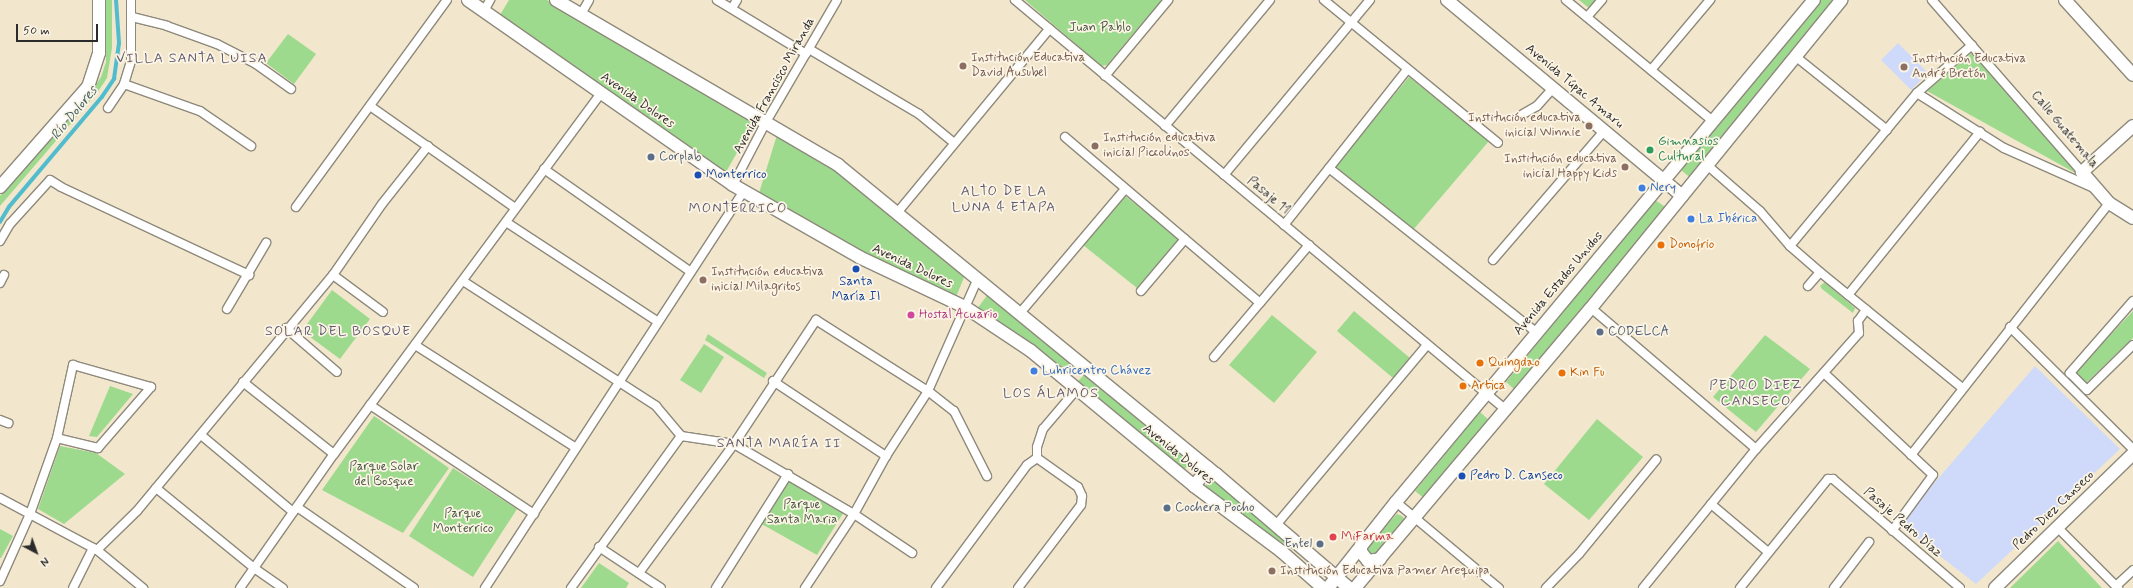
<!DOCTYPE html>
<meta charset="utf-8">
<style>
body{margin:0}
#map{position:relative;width:2133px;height:588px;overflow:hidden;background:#f2e7cc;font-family:Mynerve,sans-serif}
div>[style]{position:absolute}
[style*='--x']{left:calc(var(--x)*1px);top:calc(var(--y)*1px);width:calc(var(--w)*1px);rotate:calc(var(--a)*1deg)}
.built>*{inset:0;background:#cfdafa}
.green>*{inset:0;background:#9dda8e}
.stream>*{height:3.5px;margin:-1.75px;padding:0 1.75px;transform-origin:1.75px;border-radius:1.75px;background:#52bccf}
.roads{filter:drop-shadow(1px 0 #8e897c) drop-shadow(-1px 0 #8e897c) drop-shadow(0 1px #8e897c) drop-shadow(0 -1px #8e897c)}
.street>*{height:8px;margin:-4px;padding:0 4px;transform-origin:4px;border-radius:4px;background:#fff}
.secondary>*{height:12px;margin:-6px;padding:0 6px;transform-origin:6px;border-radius:6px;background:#fff}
.dots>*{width:11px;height:11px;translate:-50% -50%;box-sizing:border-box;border:2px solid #fcf5e5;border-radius:50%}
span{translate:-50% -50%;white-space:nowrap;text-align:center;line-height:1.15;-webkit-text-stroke:3.5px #fcf5e5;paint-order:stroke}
.park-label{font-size:13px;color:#485744}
.education-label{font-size:13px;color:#785e54}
.left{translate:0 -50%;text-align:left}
.right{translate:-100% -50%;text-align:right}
.street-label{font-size:13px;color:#2b2b2b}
.leisure-label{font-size:13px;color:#27864d}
.service-label{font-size:13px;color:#4e5e75}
.transit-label{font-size:13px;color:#164399}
.shop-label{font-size:13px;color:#366cbe}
.food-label{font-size:13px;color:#c56008}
.hotel-label{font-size:13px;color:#b23c85}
.health-label{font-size:13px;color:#be3a42}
.neighbourhood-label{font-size:14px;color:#5d576e;letter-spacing:1px}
.water-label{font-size:14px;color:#395e64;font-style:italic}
.north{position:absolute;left:16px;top:532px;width:40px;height:40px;-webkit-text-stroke:3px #fcf5e5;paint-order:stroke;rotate:139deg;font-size:11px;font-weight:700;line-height:16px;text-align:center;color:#2b2b2b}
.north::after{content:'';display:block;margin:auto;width:14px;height:18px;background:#2b2b2b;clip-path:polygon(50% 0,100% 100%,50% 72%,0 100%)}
.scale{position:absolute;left:16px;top:24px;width:82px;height:18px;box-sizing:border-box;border:2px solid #2b2b2b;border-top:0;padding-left:5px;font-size:12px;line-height:14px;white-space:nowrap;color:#2b2b2b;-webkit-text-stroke:3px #fcf5e5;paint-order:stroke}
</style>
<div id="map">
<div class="built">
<i style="clip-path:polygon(1898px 43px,1928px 73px,1911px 90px,1881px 60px)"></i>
<i style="clip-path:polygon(2035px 366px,2120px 449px,1976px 584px,1899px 524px)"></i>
</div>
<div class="green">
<i style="clip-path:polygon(105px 0,112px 0,112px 48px,107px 78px,97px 93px,0 206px,0 196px,93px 89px,101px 77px,106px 62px)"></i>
<i style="clip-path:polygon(509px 0,547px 0,755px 121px,726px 172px,500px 15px)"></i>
<i style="clip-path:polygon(1025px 0,1162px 0,1107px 65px,1101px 66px)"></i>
<i style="clip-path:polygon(1579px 0,1596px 0,1589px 8px)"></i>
<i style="clip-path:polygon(1821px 0,1834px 0,1692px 179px,1681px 170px)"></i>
<i style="clip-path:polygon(288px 34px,316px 54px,294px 84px,266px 63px)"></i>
<i style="clip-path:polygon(1973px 52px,2079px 175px,1927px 91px)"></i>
<i style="clip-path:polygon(1409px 77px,1489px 141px,1413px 230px,1335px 166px)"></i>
<i style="clip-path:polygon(777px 135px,833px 167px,965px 275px,956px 297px,853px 248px,759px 193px)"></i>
<i style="clip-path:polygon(1124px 195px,1179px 239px,1137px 288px,1083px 245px)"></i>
<i style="clip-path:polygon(1655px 200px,1667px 208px,1515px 390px,1506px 382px)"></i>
<i style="clip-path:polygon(1825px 282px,1855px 308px,1853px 313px,1822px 289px,1820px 286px)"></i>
<i style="clip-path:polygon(332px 290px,370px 319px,340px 359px,302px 331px)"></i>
<i style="clip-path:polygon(988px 294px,1071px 363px,1065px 370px,977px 309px)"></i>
<i style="clip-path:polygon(1354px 311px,1410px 358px,1393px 378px,1337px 331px)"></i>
<i style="clip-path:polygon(2133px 311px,2133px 338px,2086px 383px,2074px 373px)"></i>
<i style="clip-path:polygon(1272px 315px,1317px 352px,1274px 403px,1229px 365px)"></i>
<i style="clip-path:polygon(708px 334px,767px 373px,764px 378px,705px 340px)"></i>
<i style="clip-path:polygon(1765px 335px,1810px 369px,1756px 432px,1713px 397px)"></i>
<i style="clip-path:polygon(704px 344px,724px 357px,701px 393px,680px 380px)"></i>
<i style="clip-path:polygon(1085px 374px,1191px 463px,1183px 471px,1078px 381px)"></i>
<i style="clip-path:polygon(110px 386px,133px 394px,97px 437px,89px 436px)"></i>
<i style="clip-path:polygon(1480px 412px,1490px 421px,1425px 499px,1415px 491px)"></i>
<i style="clip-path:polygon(374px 416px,449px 468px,403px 533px,322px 490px)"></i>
<i style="clip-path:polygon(1597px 419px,1643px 457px,1589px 520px,1544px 484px)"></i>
<i style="clip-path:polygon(60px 446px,96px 453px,125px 474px,64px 524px,38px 509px)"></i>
<i style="clip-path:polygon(453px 468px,517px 509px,473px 577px,409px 536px)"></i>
<i style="clip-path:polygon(790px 474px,847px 507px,817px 555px,758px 522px)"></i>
<i style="clip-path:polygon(1213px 479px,1290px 546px,1289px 547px,1244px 518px,1205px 487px,1208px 480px)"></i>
<i style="clip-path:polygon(1397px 514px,1402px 516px,1405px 520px,1378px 556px,1369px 558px,1366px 547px)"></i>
<i style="clip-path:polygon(0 529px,13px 536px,1px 558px,0 558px)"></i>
<i style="clip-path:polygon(2058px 541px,2102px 588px,2010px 588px)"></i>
<i style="clip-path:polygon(599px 563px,629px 583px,626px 588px,581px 588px)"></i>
</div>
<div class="stream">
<i style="--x:0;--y:222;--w:17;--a:-59"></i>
<i style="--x:9;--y:207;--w:144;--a:-49.8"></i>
<i style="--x:102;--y:97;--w:22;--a:-56"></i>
<i style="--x:114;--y:79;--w:36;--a:-82"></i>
<i style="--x:119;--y:43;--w:43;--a:-94"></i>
</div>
<div class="roads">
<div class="street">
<i style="--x:717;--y:0;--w:104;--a:31.2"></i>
<i style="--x:1015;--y:0;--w:640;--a:39.86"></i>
<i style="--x:1324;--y:0;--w:225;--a:39.4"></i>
<i style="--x:1566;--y:0;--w:190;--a:39.5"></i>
<i style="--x:1932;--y:0;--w:228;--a:48.9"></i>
<i style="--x:732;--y:8;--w:9;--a:-58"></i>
<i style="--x:484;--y:11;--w:13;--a:-61"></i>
<i style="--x:581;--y:14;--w:16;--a:-60"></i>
<i style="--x:132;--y:17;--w:36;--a:14"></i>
<i style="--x:167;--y:26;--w:53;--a:19.8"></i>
<i style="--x:217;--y:44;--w:44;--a:27.1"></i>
<i style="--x:256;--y:64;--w:43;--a:35.5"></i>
<i style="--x:1587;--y:17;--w:23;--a:-49"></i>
<i style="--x:809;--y:49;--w:128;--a:30.6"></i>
<i style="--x:919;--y:114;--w:44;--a:39.5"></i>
<i style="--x:1795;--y:56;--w:118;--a:38.8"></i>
<i style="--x:1651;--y:70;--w:92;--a:-49.9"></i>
<i style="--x:1105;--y:76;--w:99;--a:-50.3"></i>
<i style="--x:124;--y:84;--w:81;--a:19.6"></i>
<i style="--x:200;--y:111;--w:62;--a:34.5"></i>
<i style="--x:1917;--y:93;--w:103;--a:32.3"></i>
<i style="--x:2004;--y:148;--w:98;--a:24"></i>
<i style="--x:370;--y:106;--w:177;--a:35.1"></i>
<i style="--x:108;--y:108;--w:29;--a:-56"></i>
<i style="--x:124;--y:84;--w:24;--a:-73"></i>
<i style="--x:131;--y:61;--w:61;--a:-90"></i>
<i style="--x:1523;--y:114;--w:16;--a:-30"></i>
<i style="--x:1537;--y:106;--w:24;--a:-48"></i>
<i style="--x:1165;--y:126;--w:164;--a:-50.2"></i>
<i style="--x:1065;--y:137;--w:256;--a:40.4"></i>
<i style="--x:1707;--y:165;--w:70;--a:41"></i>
<i style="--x:1760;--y:211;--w:46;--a:49.4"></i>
<i style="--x:1790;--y:246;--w:40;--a:41"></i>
<i style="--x:1820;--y:272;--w:183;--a:39.2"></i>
<i style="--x:1329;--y:168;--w:265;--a:38.4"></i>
<i style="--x:544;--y:169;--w:179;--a:35"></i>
<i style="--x:1224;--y:175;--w:228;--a:-50.2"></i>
<i style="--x:733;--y:185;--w:71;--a:-62.4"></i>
<i style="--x:766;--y:122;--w:141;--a:-59.8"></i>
<i style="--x:296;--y:207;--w:256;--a:-53.9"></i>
<i style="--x:897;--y:213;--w:239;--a:-50.4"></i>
<i style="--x:506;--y:222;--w:182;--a:33.3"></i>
<i style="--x:1284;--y:225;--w:198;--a:-51.6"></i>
<i style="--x:0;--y:241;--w:20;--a:-60"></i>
<i style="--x:10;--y:224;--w:59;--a:-47.7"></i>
<i style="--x:50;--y:180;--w:13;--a:32"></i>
<i style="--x:61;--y:187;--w:208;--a:25.1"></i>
<i style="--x:1790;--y:246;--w:199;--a:-50.3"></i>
<i style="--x:1917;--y:93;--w:73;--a:-41.1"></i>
<i style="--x:1493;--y:260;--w:170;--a:-49.3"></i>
<i style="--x:333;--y:275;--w:62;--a:36.5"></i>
<i style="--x:463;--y:281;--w:230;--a:32.9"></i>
<i style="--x:656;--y:406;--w:39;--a:50"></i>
<i style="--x:681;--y:436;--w:54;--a:8.6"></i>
<i style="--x:734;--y:444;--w:139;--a:30.3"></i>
<i style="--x:854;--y:514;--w:70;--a:33.9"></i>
<i style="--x:0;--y:283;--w:9;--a:-63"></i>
<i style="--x:1808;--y:286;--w:18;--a:-49"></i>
<i style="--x:1141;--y:291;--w:68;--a:-49.8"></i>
<i style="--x:1848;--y:295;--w:210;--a:-51"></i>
<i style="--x:2133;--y:301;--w:96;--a:131.2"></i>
<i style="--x:2070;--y:373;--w:24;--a:45"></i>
<i style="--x:2087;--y:390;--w:64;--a:-44.4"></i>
<i style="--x:1591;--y:308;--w:217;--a:40.5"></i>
<i style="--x:227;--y:309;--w:77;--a:-59.4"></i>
<i style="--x:1020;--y:313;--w:162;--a:-49.7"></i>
<i style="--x:2010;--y:327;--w:173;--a:44.8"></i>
<i style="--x:286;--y:328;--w:67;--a:40.8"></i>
<i style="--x:415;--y:345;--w:191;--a:32.6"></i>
<i style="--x:1214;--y:357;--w:147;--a:-49.7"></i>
<i style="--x:1824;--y:373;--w:149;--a:43.1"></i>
<i style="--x:1933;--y:475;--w:69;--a:126.2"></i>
<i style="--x:773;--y:381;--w:136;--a:33.6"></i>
<i style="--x:243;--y:382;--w:116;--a:38.4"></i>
<i style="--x:370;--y:405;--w:197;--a:33.6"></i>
<i style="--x:0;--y:420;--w:9;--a:21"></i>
<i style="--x:201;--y:435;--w:120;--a:39.9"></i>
<i style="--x:1911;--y:455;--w:320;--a:-51.8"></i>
<i style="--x:1037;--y:458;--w:11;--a:-90"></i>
<i style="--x:1037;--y:447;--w:19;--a:-72"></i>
<i style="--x:1043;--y:429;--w:52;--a:-49.6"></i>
<i style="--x:156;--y:488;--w:127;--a:39.2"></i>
<i style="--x:254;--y:568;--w:35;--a:35"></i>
<i style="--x:0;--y:498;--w:110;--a:28.2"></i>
<i style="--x:97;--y:550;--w:60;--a:39.6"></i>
<i style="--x:1396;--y:502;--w:134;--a:39.9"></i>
<i style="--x:1711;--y:504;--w:75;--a:40.1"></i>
<i style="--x:297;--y:507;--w:142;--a:34.7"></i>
<i style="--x:1276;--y:525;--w:235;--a:-50"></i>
<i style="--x:2058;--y:528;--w:85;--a:45"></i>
<i style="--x:599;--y:547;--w:74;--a:33.5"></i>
<i style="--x:97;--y:550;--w:56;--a:-44.3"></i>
<i style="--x:137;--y:511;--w:307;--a:-50.3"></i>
<i style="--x:333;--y:275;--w:86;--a:-55.4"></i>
<i style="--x:382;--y:204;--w:74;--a:-51.6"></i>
<i style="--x:639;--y:573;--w:160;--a:-53.6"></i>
<i style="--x:734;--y:444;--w:149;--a:-56.5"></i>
<i style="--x:816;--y:320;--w:133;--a:32.4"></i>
<i style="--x:928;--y:391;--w:33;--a:38"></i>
<i style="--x:954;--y:411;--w:73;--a:63.1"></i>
<i style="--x:0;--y:581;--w:73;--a:-65.9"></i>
<i style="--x:30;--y:514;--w:81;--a:-70.4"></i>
<i style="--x:57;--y:438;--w:75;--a:-77.6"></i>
<i style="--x:73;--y:365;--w:81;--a:15.8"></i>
<i style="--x:151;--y:387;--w:81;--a:131"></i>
<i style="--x:98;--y:448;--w:42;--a:-166.3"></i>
<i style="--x:2116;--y:586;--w:23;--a:-43"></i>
<i style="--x:73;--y:588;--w:45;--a:-63.4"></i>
<i style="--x:240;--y:588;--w:164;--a:-55"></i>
<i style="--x:334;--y:454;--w:448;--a:-53.5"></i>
<i style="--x:485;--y:588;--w:474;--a:-56.9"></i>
<i style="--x:571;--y:588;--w:188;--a:-54.1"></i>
<i style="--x:716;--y:588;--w:135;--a:-57.7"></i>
<i style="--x:805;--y:588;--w:89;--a:-56.5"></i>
<i style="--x:854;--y:514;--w:66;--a:-61.1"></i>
<i style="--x:886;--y:456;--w:77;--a:-57.1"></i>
<i style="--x:928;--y:391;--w:124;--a:-66.1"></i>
<i style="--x:936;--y:588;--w:153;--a:-53.5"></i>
<i style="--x:1027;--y:465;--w:12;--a:-35"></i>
<i style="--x:1037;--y:458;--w:50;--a:35.3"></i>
<i style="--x:1078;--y:487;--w:10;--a:66"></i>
<i style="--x:1082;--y:496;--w:9;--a:96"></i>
<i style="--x:1081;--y:505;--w:104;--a:127.2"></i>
<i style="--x:1546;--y:588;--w:47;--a:-45.9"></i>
<i style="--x:1579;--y:554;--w:122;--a:-50.7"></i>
<i style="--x:1643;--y:588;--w:179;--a:-50.9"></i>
<i style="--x:1756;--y:449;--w:155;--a:-48.4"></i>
<i style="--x:1859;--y:333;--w:12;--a:-95"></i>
<i style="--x:1858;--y:321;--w:14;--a:-54"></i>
<i style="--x:1740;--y:588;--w:140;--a:-51.1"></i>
<i style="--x:1828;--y:479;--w:5;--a:0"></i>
<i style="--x:1833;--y:479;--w:167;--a:40.6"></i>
<i style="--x:1834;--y:588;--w:58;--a:-52.7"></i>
</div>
<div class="secondary">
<i style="--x:468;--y:0;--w:323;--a:34.9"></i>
<i style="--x:733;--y:185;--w:145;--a:29.7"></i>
<i style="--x:859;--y:257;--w:117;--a:25.3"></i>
<i style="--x:965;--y:307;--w:79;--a:33.7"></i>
<i style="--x:1031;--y:351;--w:212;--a:39.6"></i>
<i style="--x:1194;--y:486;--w:109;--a:36.8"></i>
<i style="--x:1281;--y:551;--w:56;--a:41.4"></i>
<i style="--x:556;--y:0;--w:327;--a:30.3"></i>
<i style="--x:838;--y:165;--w:488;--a:39.3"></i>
<i style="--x:1216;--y:474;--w:175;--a:40.6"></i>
<i style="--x:1447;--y:0;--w:306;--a:39.8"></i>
<i style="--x:2065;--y:0;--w:101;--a:47.8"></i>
<i style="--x:2133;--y:126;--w:69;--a:138"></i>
<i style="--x:2082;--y:172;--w:41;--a:48.9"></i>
<i style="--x:2109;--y:203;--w:28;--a:32"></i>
<i style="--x:0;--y:187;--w:133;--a:-48.7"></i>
<i style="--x:88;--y:87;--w:36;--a:-72"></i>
<i style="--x:99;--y:53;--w:53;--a:-90"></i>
<i style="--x:1194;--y:486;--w:23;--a:-52"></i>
<i style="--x:1361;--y:545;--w:7;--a:90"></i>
<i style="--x:1361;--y:552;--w:11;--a:52"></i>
<i style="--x:1368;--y:561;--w:12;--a:-9"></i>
<i style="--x:1328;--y:588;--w:110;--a:-51.7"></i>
<i style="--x:1396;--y:502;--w:653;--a:-50.22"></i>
<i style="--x:1355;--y:588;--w:366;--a:-49.9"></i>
<i style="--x:1591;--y:308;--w:397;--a:-50.9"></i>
<i style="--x:1995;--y:588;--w:192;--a:-44.2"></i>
</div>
</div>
<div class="dots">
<i style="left:963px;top:66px;background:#8d6e63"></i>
<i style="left:1904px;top:67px;background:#8d6e63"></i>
<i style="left:1589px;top:126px;background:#8d6e63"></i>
<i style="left:1095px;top:146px;background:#8d6e63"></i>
<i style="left:1650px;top:150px;background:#2e9e5b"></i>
<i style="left:651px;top:157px;background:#5c6f8a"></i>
<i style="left:1625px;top:167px;background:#8d6e63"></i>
<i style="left:698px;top:175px;background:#1a4fb4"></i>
<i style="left:1642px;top:188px;background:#3f7fe0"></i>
<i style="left:1691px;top:219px;background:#3f7fe0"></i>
<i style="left:1661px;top:245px;background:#e8710a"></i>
<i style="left:856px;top:269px;background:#1a4fb4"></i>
<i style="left:703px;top:280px;background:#8d6e63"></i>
<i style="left:911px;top:315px;background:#d1479c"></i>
<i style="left:1600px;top:332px;background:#5c6f8a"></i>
<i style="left:1480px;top:363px;background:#e8710a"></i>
<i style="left:1034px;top:371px;background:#3f7fe0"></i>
<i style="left:1562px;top:373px;background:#e8710a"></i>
<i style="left:1463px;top:386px;background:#e8710a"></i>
<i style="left:1462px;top:476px;background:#1a4fb4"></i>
<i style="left:1167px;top:508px;background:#5c6f8a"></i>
<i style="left:1333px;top:537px;background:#e0444e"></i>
<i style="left:1320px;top:544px;background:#5c6f8a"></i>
<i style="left:1272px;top:571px;background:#8d6e63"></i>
</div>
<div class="park-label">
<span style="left:1100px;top:28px">Juan Pablo</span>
<span style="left:384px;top:475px">Parque Solar<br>del Bosque</span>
<span style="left:802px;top:513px">Parque<br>Santa Maria</span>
<span style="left:463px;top:522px">Parque<br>Monterrico</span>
</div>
<div class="education-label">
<span class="left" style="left:971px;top:66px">Institución Educativa<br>David Ausubel</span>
<span class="left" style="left:1912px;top:67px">Institución Educativa<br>André Bretón</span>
<span class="right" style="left:1581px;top:126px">Institución educativa<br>inicial Winnie</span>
<span class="left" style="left:1103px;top:146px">Institución educativa<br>inicial Piccolinos</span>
<span class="right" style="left:1617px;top:167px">Institución educativa<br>inicial Happy Kids</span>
<span class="left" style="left:711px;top:280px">Institución educativa<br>inicial Milagritos</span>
<span class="left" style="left:1280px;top:571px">Institución Educativa Pamer Arequipa</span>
</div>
<div class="street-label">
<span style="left:775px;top:86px;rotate:-61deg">Avenida Francisco Miranda</span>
<span style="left:1574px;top:87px;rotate:40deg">Avenida Túpac Amaru</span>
<span style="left:637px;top:101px;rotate:35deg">Avenida Dolores</span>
<span style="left:2064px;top:130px;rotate:50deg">Calle Guatemala</span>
<span style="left:1268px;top:196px;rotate:40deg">Pasaje 11</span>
<span style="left:912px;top:267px;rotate:25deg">Avenida Dolores</span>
<span style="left:1559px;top:284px;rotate:-50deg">Avenida Estados Unidos</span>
<span style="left:1178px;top:455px;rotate:39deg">Avenida Dolores</span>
<span style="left:2054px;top:511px;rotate:-44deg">Pedro Diez Canseco</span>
<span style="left:1902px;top:523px;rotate:41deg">Pasaje Pedro Díaz</span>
</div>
<div class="leisure-label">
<span class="left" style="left:1658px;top:150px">Gimnasios<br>Cultural</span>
</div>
<div class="service-label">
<span class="left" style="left:659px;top:157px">Corplab</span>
<span class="left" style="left:1608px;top:332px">CODELCA</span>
<span class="left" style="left:1175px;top:508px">Cochera Pocho</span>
<span class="right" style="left:1312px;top:544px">Entel</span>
</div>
<div class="transit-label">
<span class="left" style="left:706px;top:175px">Monterrico</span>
<span style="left:856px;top:290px">Santa<br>María II</span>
<span class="left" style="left:1470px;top:476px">Pedro D. Canseco</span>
</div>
<div class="shop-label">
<span class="left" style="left:1650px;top:188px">Nery</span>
<span class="left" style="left:1699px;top:219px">La Ibérica</span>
<span class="left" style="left:1042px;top:371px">Luhricentro Chávez</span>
</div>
<div class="food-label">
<span class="left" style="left:1669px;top:245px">Donofrio</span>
<span class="left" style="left:1488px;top:363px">Quingdao</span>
<span class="left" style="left:1570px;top:373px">Kin Fu</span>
<span class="left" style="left:1471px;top:386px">Artica</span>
</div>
<div class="hotel-label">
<span class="left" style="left:919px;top:315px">Hostal Acuario</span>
</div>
<div class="health-label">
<span class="left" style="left:1341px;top:537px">MiFarma</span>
</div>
<div class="neighbourhood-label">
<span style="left:192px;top:58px">VILLA SANTA LUISA</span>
<span style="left:1004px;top:199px">ALTO DE LA<br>LUNA 4 ETAPA</span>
<span style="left:738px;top:208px">MONTERRICO</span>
<span style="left:338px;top:331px">SOLAR DEL BOSQUE</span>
<span style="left:1756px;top:393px">PEDRO DIEZ<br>CANSECO</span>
<span style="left:1051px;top:393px">LOS ÁLAMOS</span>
<span style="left:779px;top:443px">SANTA MARÍA II</span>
</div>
<div class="water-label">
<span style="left:74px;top:113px;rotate:-51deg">Río Dolores</span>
</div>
<div class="north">N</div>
<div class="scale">50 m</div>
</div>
